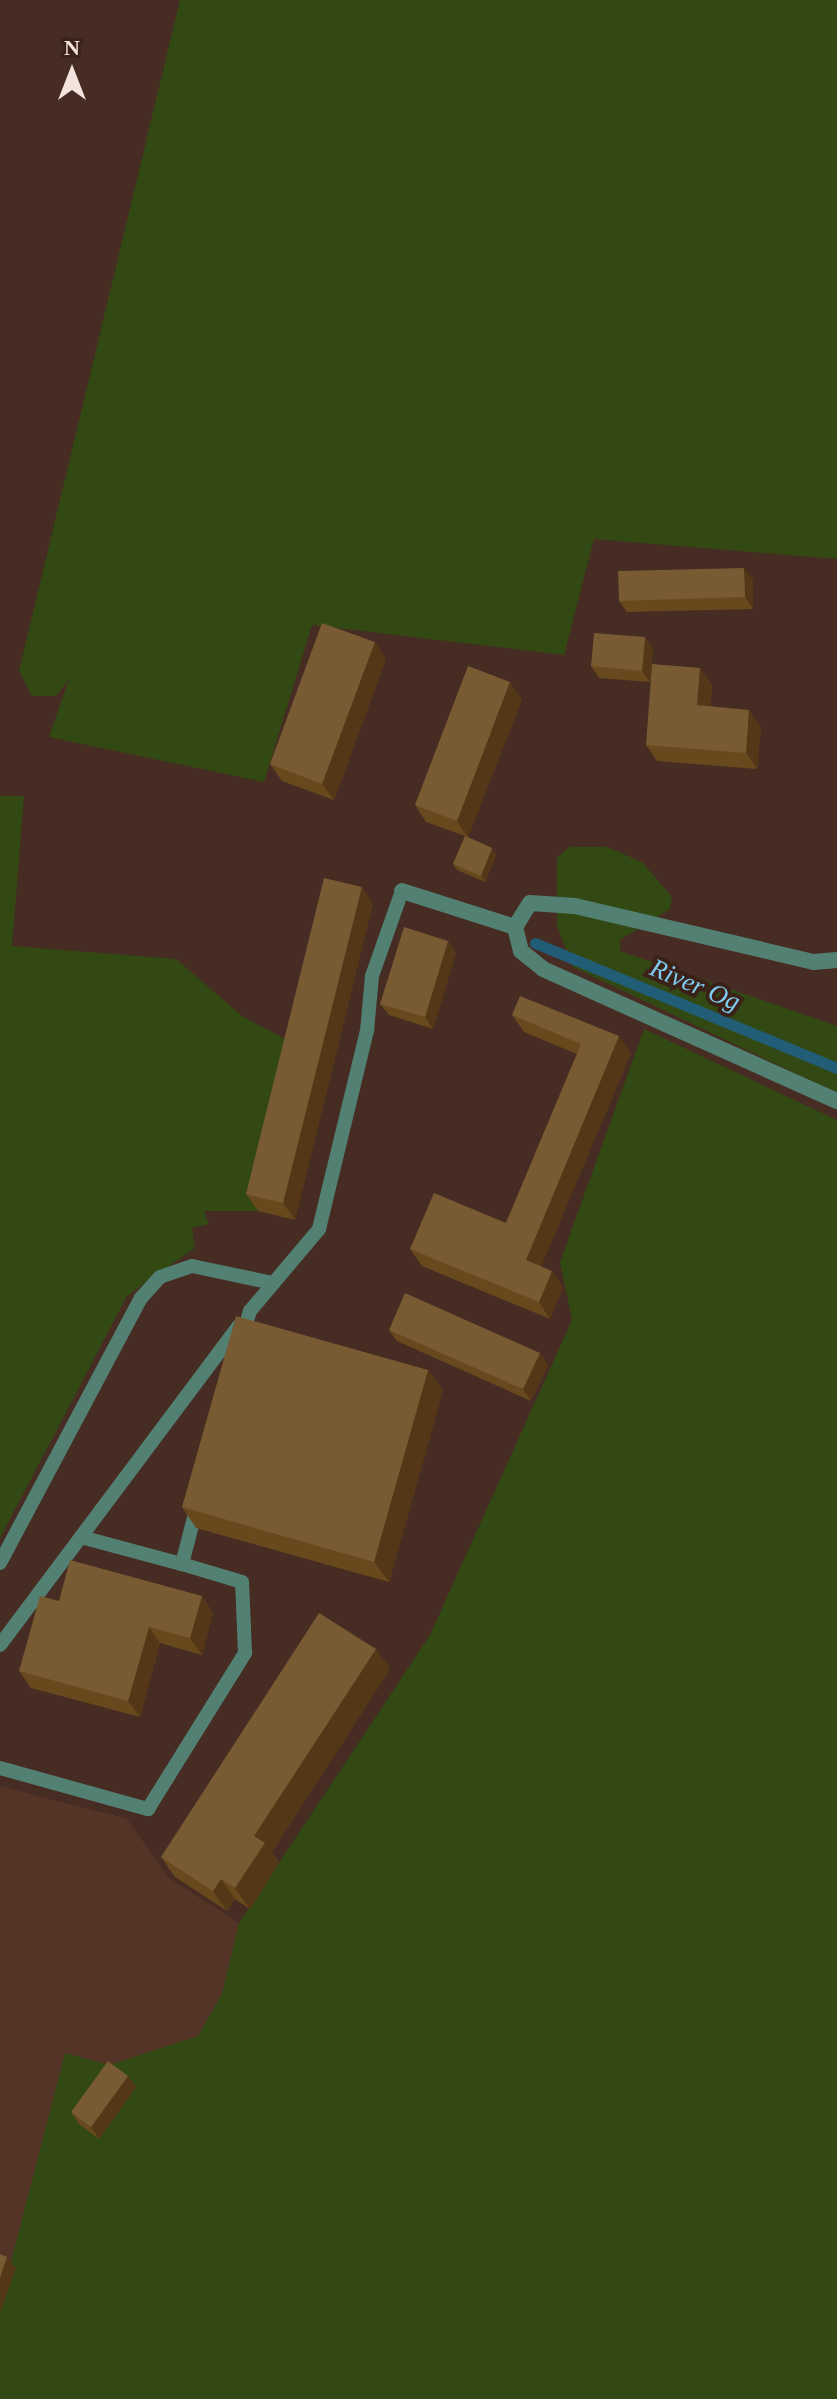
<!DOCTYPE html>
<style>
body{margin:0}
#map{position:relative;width:837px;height:2399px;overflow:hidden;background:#462c22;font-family:"Times New Roman",serif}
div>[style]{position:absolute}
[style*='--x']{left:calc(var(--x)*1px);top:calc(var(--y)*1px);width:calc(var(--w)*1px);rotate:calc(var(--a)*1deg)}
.built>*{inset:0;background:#553428}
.green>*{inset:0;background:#324913}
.stream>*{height:11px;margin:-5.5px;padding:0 5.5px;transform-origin:5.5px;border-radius:5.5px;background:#225d78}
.lane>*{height:14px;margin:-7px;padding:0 7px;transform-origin:7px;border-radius:7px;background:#528072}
.street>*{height:16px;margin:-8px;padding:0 8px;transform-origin:8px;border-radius:8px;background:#528072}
.wall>*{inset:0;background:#68491e}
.shaded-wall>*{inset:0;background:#543717}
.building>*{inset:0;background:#785a33}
span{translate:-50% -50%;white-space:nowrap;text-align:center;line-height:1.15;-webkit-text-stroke:8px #3b2219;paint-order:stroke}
.water-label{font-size:26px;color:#7fcbf1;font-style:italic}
.north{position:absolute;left:32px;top:32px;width:80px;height:80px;-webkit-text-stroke:6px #3b2219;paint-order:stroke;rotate:0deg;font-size:22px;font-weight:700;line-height:32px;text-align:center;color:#f4e2dc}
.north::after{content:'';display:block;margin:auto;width:28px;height:36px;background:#f4e2dc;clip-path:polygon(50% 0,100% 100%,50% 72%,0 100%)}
</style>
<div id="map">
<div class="built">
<i style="clip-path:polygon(0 1786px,127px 1819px,169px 1878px,239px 1923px,222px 1994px,198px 2036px,109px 2065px,65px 2053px,0 2304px)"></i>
</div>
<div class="green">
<i style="clip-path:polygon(180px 0,837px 0,837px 559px,594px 539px,564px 655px,312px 625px,264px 782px,49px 737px,69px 679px,56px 696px,32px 696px,19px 671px)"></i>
<i style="clip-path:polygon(0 796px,24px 796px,12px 946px,176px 959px,242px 1016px,298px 1046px,258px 1211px,204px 1211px,209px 1224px,192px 1228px,195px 1248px,127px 1296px,0 1538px)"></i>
<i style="clip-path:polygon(569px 847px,607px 847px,642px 862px,672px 897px,670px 909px,620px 940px,620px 951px,837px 1026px,837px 1093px,573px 967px,557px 925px,557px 858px)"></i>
<i style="clip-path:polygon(644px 1029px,837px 1120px,837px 2399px,0 2399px,0 2304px,65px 2053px,109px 2065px,198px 2036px,222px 1994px,239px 1923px,430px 1635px,572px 1320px,560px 1262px)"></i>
</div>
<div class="stream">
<i style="--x:535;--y:943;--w:327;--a:22.5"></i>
</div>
<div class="lane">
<i style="--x:243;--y:1335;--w:25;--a:-74"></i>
<i style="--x:250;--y:1311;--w:107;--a:-49.9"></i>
<i style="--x:319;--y:1229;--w:204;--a:-76.4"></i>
<i style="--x:367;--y:1031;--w:55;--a:-84.8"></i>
<i style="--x:372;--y:976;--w:90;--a:-70.6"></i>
<i style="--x:81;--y:1537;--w:105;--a:15"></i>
<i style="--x:0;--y:1563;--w:300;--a:-62"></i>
<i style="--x:141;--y:1298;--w:28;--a:-48"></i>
<i style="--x:160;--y:1277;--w:34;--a:-19"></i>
<i style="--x:192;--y:1266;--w:83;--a:11.9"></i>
<i style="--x:0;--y:1645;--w:399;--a:-53.2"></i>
<i style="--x:0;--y:1768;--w:154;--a:15.5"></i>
<i style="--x:148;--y:1809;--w:184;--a:-58.1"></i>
<i style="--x:245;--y:1653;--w:71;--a:-92.4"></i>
<i style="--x:242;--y:1582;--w:63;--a:-163.3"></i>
<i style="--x:182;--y:1564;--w:60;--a:-75.5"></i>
</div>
<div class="street">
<i style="--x:402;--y:891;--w:119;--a:17.7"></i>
<i style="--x:515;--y:927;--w:28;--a:-58"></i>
<i style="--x:530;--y:903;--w:45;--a:3.8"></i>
<i style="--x:575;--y:906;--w:245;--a:13.2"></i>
<i style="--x:814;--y:962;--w:23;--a:-5"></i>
<i style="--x:515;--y:927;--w:25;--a:76"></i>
<i style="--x:521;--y:951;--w:28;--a:39"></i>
<i style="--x:543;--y:969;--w:322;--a:24.2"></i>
</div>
<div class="wall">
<i style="clip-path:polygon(753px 579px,753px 609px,627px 612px,619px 601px)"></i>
<i style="clip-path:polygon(645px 637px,653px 649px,650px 682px,599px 678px,591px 666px)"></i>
<i style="clip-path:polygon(386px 659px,334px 800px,282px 781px,270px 764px)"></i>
<i style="clip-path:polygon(712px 684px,710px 706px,761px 726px,757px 769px,657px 761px,646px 745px)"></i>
<i style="clip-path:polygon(522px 699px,468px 837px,492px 848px,496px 855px,485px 882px,457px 870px,453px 864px,465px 836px,426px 822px,415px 805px)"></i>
<i style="clip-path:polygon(373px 903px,295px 1220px,258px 1211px,246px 1194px)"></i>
<i style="clip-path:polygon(448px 941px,456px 953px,433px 1029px,389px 1015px,380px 1004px)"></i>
<i style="clip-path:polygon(512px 1015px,631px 1053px,541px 1266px,563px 1287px,550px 1319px,422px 1266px,410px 1249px,506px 1223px,577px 1054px,524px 1032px)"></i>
<i style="clip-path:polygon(389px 1330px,540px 1353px,548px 1365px,531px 1401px,397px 1341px)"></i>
<i style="clip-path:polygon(428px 1370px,443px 1390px,389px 1582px,196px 1528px,182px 1507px)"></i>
<i style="clip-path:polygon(202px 1596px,213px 1613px,202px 1655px,160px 1643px,140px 1717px,31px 1688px,19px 1671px,59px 1601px)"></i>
<i style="clip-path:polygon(376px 1649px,390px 1669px,272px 1852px,279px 1863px,250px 1909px,235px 1899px,227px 1911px,175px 1877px,161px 1857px)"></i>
<i style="clip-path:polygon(128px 2076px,136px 2087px,99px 2139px,79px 2124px,71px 2112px)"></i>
</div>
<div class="shaded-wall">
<i style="clip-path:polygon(744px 568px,753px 579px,753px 609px,745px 597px)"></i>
<i style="clip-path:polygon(645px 637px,653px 649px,650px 682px,642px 671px)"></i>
<i style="clip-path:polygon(375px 642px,386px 659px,334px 800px,322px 784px)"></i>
<i style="clip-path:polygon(700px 668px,712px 684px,708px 722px,697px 705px)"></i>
<i style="clip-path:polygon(510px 682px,522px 699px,468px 838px,457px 821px)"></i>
<i style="clip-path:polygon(749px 710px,761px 726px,757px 769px,746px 753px)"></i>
<i style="clip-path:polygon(492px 848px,496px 855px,485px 882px,481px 876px)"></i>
<i style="clip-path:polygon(362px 887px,373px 903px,295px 1220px,283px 1203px)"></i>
<i style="clip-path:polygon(448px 941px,456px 953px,433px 1029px,425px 1017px)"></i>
<i style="clip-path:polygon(619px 1036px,631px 1053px,537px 1276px,526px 1260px)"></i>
<i style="clip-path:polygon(552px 1271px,563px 1287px,550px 1319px,539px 1302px)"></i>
<i style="clip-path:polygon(540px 1353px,548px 1365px,531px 1401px,523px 1389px)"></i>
<i style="clip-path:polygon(428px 1370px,443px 1390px,389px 1582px,374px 1562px)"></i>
<i style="clip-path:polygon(202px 1596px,213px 1613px,202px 1655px,190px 1638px)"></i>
<i style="clip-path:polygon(149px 1627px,160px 1643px,140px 1717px,128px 1701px)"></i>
<i style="clip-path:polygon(376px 1649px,390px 1669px,272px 1852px,279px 1863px,250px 1909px,235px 1888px,254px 1836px)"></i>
<i style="clip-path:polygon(221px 1879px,235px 1899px,227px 1911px,213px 1891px)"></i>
<i style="clip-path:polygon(128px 2076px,136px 2087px,99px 2139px,91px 2127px)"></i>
<i style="clip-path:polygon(7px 2257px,16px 2268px,0 2313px,0 2278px)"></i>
</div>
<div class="building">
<i style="clip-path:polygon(744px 568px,745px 597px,619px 601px,618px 571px)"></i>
<i style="clip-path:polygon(322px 623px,375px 642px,322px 784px,270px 764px)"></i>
<i style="clip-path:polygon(594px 633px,645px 637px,642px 671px,591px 666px)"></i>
<i style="clip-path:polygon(652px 664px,700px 668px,697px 705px,749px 710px,746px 753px,646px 745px)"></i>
<i style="clip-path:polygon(468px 666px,510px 682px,457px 821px,415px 805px)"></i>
<i style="clip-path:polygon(465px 836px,492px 848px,481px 876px,453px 864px)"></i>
<i style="clip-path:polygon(324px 878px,362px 887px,283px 1203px,246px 1194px)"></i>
<i style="clip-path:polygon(404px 927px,448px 941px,425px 1017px,380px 1004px)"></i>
<i style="clip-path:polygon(520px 996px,619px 1036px,526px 1260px,552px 1271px,539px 1302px,410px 1249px,434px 1193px,506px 1223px,581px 1044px,512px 1015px)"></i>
<i style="clip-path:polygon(405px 1293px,540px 1353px,523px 1389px,389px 1330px)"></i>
<i style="clip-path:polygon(236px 1316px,428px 1370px,374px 1562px,182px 1507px)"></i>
<i style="clip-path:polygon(70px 1560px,202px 1596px,190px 1638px,149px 1627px,128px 1701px,19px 1671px,40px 1596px,59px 1601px)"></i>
<i style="clip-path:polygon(319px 1613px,376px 1649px,254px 1836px,265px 1843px,235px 1888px,221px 1879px,213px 1891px,161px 1857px)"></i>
<i style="clip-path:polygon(108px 2061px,128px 2076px,91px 2127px,71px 2112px)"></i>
<i style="clip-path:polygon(0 2254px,7px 2257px,0 2278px)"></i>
</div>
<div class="water-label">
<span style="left:695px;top:985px;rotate:23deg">River Og</span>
</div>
<div class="north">N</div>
</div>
